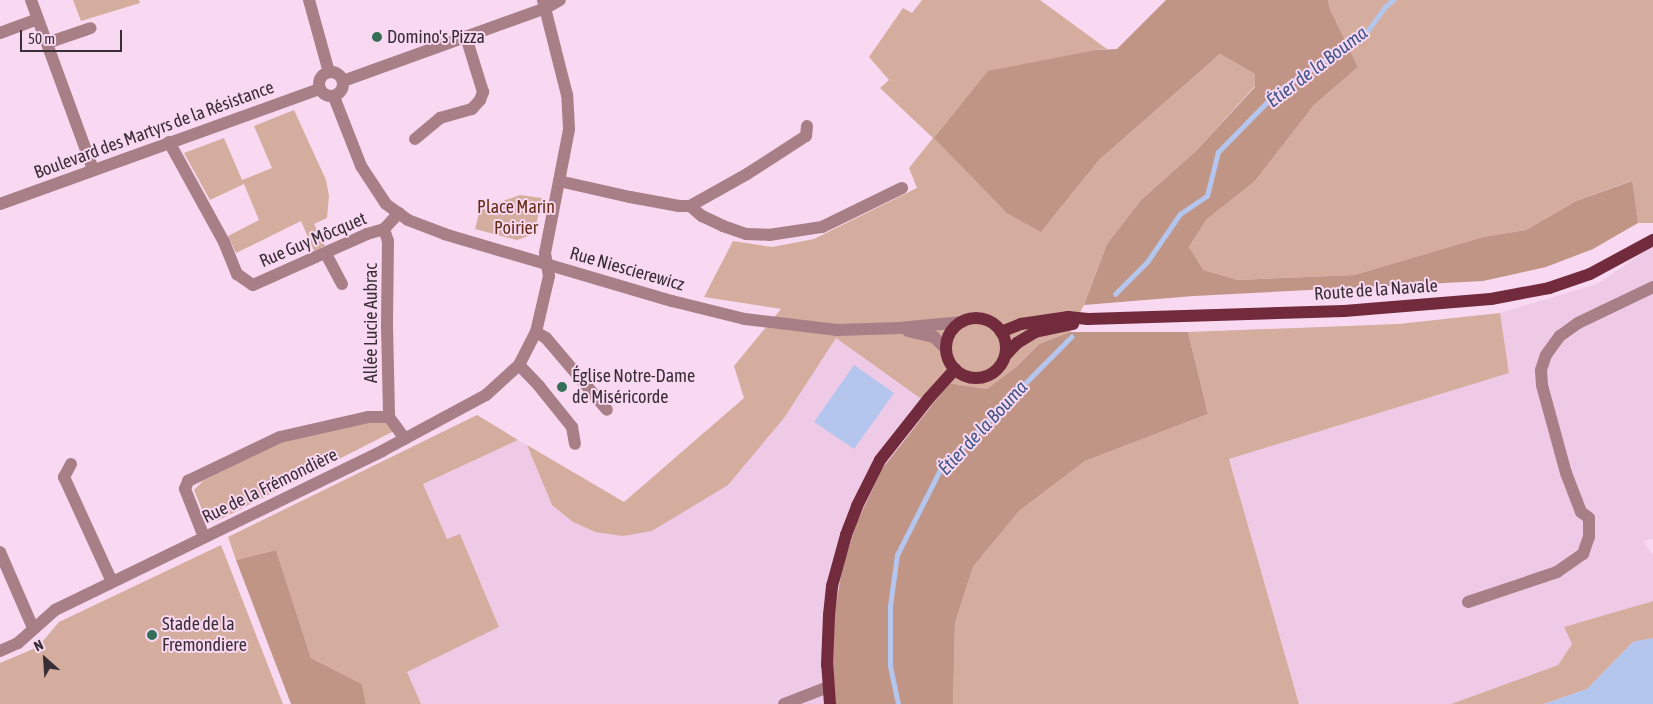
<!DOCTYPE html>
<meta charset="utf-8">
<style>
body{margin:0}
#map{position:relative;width:1653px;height:704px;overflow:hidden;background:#f8d9f1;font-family:"Asap Condensed",sans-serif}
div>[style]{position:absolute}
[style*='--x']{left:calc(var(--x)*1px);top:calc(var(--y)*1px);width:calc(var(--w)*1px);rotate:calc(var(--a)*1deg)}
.built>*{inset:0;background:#efcae7}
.green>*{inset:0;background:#d5ad9f}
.forest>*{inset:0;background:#c19586}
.water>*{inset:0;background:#b4c6ed}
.stream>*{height:4.5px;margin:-2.25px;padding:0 2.25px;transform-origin:2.25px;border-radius:2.25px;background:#b4c6ed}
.minor>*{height:12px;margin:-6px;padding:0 6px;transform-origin:6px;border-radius:6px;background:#a97f87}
.minor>.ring{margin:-6px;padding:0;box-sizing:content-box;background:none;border:12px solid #a97f87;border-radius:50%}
.major>*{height:12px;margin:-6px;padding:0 6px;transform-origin:6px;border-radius:6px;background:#712b3d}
.major>.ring{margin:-6px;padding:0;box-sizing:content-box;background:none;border:12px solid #712b3d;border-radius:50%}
.dots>*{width:14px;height:14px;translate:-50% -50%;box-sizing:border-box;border:2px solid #f8d9f1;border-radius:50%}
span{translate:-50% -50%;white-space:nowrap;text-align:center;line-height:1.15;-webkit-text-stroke:4px #f8d9f1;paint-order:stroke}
.poi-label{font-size:18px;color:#392d36}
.left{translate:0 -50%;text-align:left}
.street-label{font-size:18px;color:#392d36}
.park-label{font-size:18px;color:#652d18}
.water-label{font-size:19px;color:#415689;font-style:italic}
.north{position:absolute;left:20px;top:634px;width:50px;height:50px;-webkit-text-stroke:4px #f8d9f1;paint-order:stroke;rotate:334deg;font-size:14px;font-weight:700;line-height:20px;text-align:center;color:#392d36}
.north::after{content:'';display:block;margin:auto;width:18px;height:22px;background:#392d36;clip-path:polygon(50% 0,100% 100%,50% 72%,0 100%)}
.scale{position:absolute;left:20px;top:30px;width:102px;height:22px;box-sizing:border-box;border:2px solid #392d36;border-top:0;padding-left:6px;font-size:15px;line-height:18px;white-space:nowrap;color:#392d36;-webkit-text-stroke:4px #f8d9f1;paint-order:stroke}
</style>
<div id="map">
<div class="built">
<i style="clip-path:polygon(1653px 246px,1653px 539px,1643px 541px,1653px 555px,1653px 601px,1564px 627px,1572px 644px,1558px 665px,1451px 704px,1299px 704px,1229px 459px,1509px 373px,1500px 313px,1597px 284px)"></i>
<i style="clip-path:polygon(836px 338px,931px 406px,899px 445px,833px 685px,836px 704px,421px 704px,406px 672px,499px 627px,460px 535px,447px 540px,423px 484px,518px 440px,527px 445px,552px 505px,595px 532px,784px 418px)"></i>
</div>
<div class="green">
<i style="clip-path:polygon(73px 0,139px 0,140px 3px,81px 21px)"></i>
<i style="clip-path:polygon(922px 0,1040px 0,1107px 49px,1096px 50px,1041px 232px,1099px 160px,1220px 54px,1255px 74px,1255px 86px,1196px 151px,1141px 200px,1107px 244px,1084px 305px,1070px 332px,1039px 344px,1016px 367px,987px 389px,949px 383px,931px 406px,836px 338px,784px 418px,728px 485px,652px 531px,623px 536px,595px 532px,573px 522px,552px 505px,527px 445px,624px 502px,744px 398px,734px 366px,781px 309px,704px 297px,733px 241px,772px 247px,814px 239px,917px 188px,909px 168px,933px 138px,880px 88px,889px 80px,869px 57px,903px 8px,912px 13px)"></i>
<i style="clip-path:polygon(1328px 0,1653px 0,1653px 223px,1638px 223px,1631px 181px,1576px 201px,1526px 230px,1483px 237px,1354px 275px,1238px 280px,1202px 270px,1189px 247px,1206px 220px,1255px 181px,1314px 105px,1358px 67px,1330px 9px)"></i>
<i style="clip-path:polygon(294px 110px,326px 180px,329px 196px,327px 218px,314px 224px,325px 246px,314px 251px,301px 221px,236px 253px,228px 236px,259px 220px,244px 184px,210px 200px,184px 153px,224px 138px,242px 180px,272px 168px,254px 126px)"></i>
<i style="clip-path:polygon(520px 195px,542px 198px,534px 234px,517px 240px,475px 229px,480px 209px)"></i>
<i style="clip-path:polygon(1500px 313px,1509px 373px,1229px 459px,1299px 704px,953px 704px,955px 623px,973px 567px,1019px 511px,1085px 461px,1208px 414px,1188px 332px,1398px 324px)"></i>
<i style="clip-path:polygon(477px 415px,518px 440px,423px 484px,447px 539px,460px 534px,499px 627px,407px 672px,421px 704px,366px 704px,362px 684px,311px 658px,276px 550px,236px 560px,228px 537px)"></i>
<i style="clip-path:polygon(376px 419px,386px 420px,394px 431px,219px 520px,210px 522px,205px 517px,194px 490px,203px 481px,277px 443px)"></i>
<i style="clip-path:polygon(221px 545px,283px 704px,0 704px,0 663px,38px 647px,59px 622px)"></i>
<i style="clip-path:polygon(1653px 601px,1653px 638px,1633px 642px,1587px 689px,1544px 704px,1451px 704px,1558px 665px,1572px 644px,1564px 627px)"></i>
</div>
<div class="forest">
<i style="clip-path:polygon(1166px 0,1328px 0,1330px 9px,1358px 67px,1314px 105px,1255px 181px,1206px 220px,1189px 247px,1203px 270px,1238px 280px,1354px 275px,1483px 237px,1526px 230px,1576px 201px,1632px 181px,1638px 223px,1593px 249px,1546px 267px,1483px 281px,1194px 296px,1084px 305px,1107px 244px,1141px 200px,1196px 151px,1255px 87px,1255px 74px,1220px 54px,1099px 160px,1041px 232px,1007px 213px,934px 138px,988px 71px,1096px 50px,1117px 49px)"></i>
<i style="clip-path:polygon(1070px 332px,1188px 332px,1208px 414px,1085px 461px,1019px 511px,973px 567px,955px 623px,953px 704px,836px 704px,833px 685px,833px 623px,842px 569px,857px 522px,882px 469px,949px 383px,987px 389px,1016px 367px,1039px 344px)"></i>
<i style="clip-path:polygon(276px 550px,311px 658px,362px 684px,366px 704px,291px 704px,236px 560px)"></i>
</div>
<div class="water">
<i style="clip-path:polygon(854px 365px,894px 393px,854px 449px,814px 422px)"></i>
<i style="clip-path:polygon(1653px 638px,1653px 704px,1544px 704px,1587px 689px,1633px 642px)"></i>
</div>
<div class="stream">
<i style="--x:1115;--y:294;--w:45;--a:-45"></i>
<i style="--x:1147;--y:262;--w:58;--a:-55.5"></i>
<i style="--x:1180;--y:214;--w:32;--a:-34"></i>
<i style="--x:1207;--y:196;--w:45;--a:-76"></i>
<i style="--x:1218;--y:152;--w:87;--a:-45.5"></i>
<i style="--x:1279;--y:90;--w:104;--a:-33.2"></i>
<i style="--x:1366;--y:33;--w:32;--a:-54"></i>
<i style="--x:1385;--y:7;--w:11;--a:-41"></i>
<i style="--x:898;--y:704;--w:39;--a:-102"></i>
<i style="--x:890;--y:666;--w:60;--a:-90"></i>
<i style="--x:890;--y:606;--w:51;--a:-82.2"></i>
<i style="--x:897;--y:555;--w:97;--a:-63.2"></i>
<i style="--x:941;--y:468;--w:185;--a:-45.2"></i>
</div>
<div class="minor">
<i style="--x:31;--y:0;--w:180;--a:69.9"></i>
<i style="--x:309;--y:0;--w:75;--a:74.5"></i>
<i style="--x:0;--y:33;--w:40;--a:-20.2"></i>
<i style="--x:47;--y:43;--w:46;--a:-18.8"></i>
<i class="ring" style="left:319px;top:72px;width:12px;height:12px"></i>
<i style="--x:343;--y:81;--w:216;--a:-19.8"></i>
<i style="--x:546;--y:8;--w:16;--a:-30"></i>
<i style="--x:334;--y:97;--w:74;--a:68.6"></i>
<i style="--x:361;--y:166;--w:45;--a:56.7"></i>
<i style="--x:386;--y:204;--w:27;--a:36"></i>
<i style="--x:408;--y:220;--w:39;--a:21"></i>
<i style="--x:444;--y:234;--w:238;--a:16.4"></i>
<i style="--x:672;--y:301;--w:75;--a:13.9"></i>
<i style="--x:745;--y:319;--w:93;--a:6.8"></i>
<i style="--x:837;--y:330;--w:62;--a:-1.8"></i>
<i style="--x:899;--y:328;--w:64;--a:-5.4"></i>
<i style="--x:415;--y:139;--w:33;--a:-40"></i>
<i style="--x:440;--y:118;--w:33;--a:-16"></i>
<i style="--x:472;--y:109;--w:12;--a:-48"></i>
<i style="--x:480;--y:100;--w:9;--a:-69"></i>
<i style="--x:483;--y:92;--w:58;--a:-107.2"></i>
<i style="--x:169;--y:142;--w:114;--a:61.2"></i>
<i style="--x:224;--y:242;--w:35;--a:68"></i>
<i style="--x:237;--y:274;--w:19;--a:35"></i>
<i style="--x:253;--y:285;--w:125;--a:-24.1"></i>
<i style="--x:367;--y:234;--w:18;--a:-16"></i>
<i style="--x:384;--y:229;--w:22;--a:-47"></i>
<i style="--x:559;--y:181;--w:73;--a:12.7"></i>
<i style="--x:630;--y:197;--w:50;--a:10.4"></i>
<i style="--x:679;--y:206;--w:11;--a:0"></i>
<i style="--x:690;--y:206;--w:65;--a:-29.3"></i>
<i style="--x:747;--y:174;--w:70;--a:-32.8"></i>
<i style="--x:806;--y:136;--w:10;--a:-84"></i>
<i style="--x:0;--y:204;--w:339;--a:-19.8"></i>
<i style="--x:690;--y:206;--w:16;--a:40"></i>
<i style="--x:702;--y:216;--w:23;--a:25"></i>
<i style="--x:723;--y:226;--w:24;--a:19"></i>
<i style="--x:746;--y:234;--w:23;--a:2"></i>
<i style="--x:769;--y:235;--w:54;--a:-8.6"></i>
<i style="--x:822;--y:227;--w:89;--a:-26"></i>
<i style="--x:384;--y:229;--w:13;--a:72"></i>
<i style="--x:388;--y:241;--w:85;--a:90.7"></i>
<i style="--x:387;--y:326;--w:91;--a:88.7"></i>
<i style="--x:326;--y:254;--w:34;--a:62"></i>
<i style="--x:908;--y:331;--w:27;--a:13"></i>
<i style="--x:934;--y:337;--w:17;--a:45"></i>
<i style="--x:536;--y:332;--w:12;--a:31"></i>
<i style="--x:546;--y:338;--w:94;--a:49.7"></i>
<i style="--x:519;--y:365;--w:29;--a:46"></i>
<i style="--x:539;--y:386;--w:53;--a:51.2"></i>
<i style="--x:572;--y:427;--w:17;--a:80"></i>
<i style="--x:71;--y:464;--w:15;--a:118"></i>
<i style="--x:64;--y:477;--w:115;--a:65.4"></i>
<i style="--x:204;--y:537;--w:52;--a:-111.6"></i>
<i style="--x:185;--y:489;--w:9;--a:-69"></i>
<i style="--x:188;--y:481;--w:102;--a:-25.6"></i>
<i style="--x:280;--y:437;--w:90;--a:-12.8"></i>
<i style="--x:368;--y:417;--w:21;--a:0"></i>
<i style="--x:389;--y:417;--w:27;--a:54"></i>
<i style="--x:0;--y:552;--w:83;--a:66.5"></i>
<i style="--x:1468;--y:602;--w:94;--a:-18.6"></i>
<i style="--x:1557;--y:572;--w:32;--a:-35"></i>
<i style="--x:1583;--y:554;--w:18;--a:-71"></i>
<i style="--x:1589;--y:537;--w:19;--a:-90"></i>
<i style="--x:1589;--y:518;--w:10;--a:-143"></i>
<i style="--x:1581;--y:512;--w:42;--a:-111"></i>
<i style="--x:1566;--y:473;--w:91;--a:-105.3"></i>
<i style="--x:1542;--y:385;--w:15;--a:-94"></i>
<i style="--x:1541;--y:370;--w:16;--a:-72"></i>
<i style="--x:1546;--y:355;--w:24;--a:-54"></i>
<i style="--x:1560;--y:336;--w:22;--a:-36"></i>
<i style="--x:1578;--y:323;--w:83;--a:-25.6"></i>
<i style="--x:0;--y:651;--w:20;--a:-24"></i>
<i style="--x:18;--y:643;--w:50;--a:-41.7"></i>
<i style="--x:55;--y:610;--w:364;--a:-25.9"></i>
<i style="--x:382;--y:451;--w:118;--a:-28.3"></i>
<i style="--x:486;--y:395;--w:45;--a:-42.3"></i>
<i style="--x:519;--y:365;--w:37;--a:-63"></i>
<i style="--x:536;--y:332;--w:57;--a:-76.9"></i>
<i style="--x:549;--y:276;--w:23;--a:-100"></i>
<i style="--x:545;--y:253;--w:126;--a:-79"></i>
<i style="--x:569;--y:129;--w:34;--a:-93"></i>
<i style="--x:567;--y:95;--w:98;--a:-104.2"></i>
<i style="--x:784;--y:704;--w:47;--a:-21.1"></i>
</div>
<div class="major">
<i class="ring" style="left:946px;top:318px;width:48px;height:48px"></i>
<i style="--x:1001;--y:332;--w:22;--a:-22"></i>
<i style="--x:1021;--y:324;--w:48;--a:-8.5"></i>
<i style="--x:1068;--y:317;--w:20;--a:6"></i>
<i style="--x:1088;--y:319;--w:256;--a:-1.8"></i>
<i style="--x:1344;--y:311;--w:147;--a:-4.7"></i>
<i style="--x:1491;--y:299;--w:59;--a:-10.7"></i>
<i style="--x:1549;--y:288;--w:43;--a:-18.9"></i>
<i style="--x:1590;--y:274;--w:72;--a:-28.4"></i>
<i style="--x:1005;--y:356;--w:18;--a:-47"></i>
<i style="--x:1017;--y:343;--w:21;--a:-31"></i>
<i style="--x:1035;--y:332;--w:39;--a:-12"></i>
<i style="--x:830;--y:704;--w:39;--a:-94"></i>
<i style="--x:827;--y:665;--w:50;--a:-87.7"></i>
<i style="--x:829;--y:615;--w:29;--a:-84"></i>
<i style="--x:832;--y:586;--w:53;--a:-74.6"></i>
<i style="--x:846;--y:535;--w:31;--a:-69"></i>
<i style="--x:857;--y:506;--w:51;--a:-63.4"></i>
<i style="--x:880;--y:460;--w:79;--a:-51.7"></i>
<i style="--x:929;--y:398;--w:39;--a:-48"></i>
</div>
<div class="dots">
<i style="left:377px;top:37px;background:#346e57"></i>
<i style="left:562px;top:387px;background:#346e57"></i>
<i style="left:152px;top:635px;background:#346e57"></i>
</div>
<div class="poi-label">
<span class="left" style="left:387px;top:37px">Domino's Pizza</span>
<span class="left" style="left:572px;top:387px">Église Notre-Dame<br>de Miséricorde</span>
<span class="left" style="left:162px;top:635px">Stade de la<br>Fremondiere</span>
</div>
<div class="street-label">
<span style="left:154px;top:130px;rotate:-20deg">Boulevard des Martyrs de la Résistance</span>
<span style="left:313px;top:240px;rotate:-23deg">Rue Guy Môcquet</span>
<span style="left:627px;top:269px;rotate:16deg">Rue Niescierewicz</span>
<span style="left:1376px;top:290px;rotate:-4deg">Route de la Navale</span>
<span style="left:371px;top:323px;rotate:-90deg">Allée Lucie Aubrac</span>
<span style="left:270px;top:486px;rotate:-26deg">Rue de la Frémondière</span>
</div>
<div class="park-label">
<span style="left:516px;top:218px">Place Marin<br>Poirier</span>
</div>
<div class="water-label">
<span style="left:1317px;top:67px;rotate:-37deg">Étier de la Bouma</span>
<span style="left:983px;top:428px;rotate:-47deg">Étier de la Bouma</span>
</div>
<div class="north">N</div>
<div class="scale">50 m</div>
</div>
